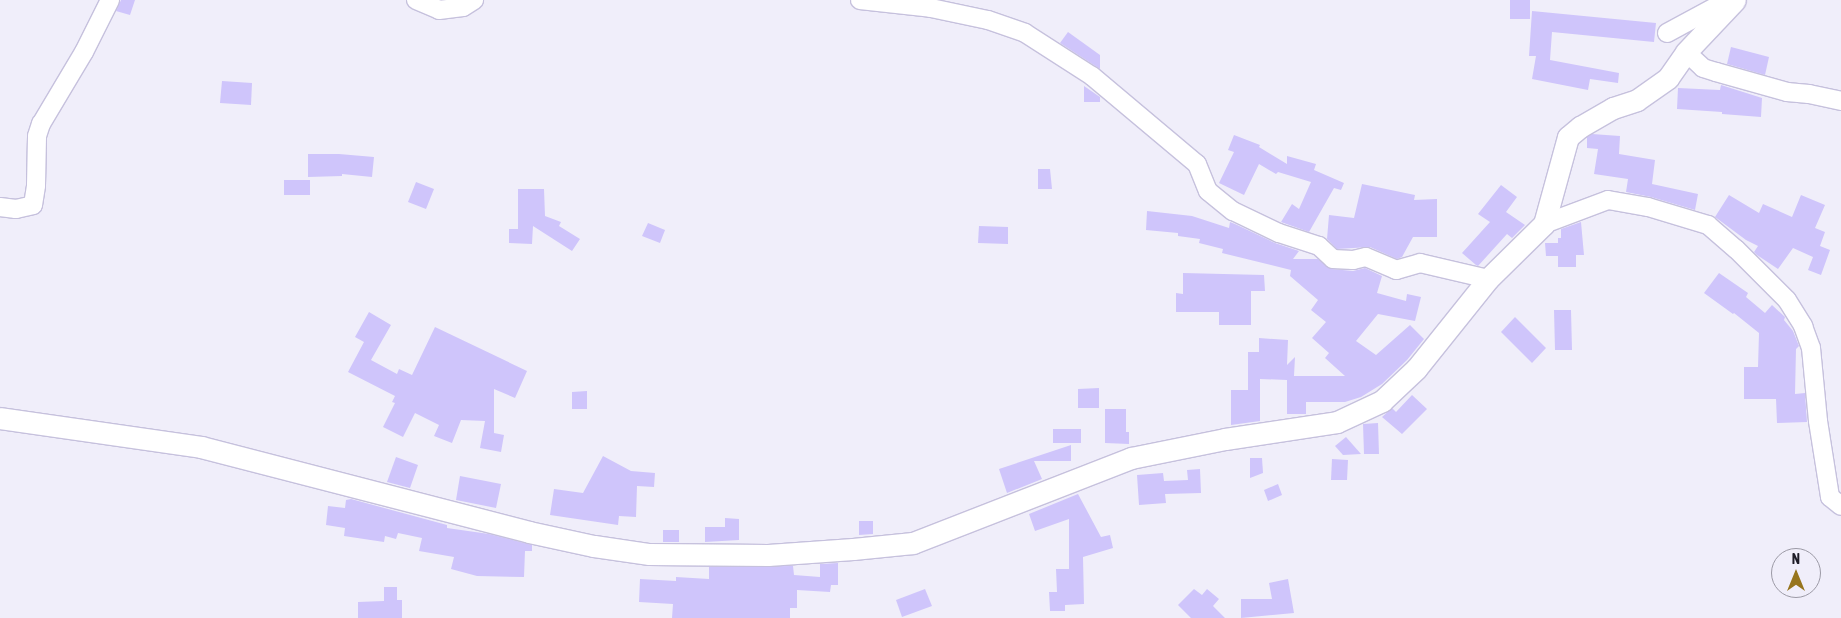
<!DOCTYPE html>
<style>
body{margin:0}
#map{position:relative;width:1841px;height:618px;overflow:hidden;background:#f0eefa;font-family:"Asap Condensed",sans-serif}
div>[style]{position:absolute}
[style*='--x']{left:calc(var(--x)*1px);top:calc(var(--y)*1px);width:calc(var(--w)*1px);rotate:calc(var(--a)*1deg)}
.building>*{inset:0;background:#cfc5fb}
.roads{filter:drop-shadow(1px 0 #c6c1dd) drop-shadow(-1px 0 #c6c1dd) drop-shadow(0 1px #c6c1dd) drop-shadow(0 -1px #c6c1dd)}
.minor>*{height:18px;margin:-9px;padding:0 9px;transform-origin:9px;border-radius:9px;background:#fff}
.tertiary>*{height:21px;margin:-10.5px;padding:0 10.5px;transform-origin:10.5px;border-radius:10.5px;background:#fff}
span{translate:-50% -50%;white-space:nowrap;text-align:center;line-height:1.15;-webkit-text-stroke:4.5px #f0eefa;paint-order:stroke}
.north{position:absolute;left:1771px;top:548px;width:50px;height:50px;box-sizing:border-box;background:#f0eefa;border:1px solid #9c9aa6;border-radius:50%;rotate:0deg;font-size:14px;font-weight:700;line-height:20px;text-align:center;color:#1e1c27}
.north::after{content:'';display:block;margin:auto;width:18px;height:22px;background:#97751e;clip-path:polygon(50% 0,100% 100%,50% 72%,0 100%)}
</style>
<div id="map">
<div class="building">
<i style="clip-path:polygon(121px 0,135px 0,130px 15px,116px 11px)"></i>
<i style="clip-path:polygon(1510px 0,1530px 0,1530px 19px,1510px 19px)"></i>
<i style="clip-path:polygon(1532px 11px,1656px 23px,1654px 42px,1552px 32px,1550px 60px,1619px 73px,1618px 83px,1590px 79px,1588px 90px,1532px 79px,1536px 56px,1529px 56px)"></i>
<i style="clip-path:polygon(1068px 32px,1100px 55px,1100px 69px,1060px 43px)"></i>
<i style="clip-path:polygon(1731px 47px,1769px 57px,1765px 75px,1727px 64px)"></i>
<i style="clip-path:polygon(222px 81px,252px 83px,251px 105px,220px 103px)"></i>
<i style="clip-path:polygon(1721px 85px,1762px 98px,1761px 117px,1722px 114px,1722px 112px,1677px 109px,1678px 88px,1720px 90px)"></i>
<i style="clip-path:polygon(1084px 86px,1100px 97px,1100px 102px,1084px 102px)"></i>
<i style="clip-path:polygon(1592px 134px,1620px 136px,1619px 154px,1655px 160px,1652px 184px,1698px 194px,1695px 210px,1651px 197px,1626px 192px,1628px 179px,1594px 174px,1598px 149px,1587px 148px,1587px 137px)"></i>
<i style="clip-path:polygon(1234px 135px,1260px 145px,1259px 147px,1287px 164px,1287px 156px,1316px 164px,1314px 170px,1344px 183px,1341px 190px,1334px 188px,1309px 232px,1281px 222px,1292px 204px,1299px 209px,1311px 182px,1278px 172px,1276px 174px,1259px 164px,1244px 195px,1219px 183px,1234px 152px,1228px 150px)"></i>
<i style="clip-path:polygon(308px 154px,339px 154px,374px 157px,372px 177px,342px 174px,342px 176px,308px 177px)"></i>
<i style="clip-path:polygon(1038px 169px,1050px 169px,1052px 189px,1038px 189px)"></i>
<i style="clip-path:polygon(284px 180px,310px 180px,310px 195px,284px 195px)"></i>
<i style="clip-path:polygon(416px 182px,434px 189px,426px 209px,408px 202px)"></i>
<i style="clip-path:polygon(1362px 184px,1415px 195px,1414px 200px,1437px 199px,1437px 237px,1413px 237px,1402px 257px,1397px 259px,1370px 247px,1337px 249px,1327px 239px,1329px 215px,1354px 218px)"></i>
<i style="clip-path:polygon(1501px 185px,1517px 197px,1506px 212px,1525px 225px,1512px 238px,1507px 234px,1478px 266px,1476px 265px,1462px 253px,1490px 222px,1478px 214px)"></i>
<i style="clip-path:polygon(518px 189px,544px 189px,545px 216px,561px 222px,559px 226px,580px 239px,572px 251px,533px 226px,532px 244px,509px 243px,509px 229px,518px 229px)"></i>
<i style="clip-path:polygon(1729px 195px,1759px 213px,1763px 204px,1792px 217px,1801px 195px,1825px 205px,1815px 228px,1825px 232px,1820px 246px,1830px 250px,1821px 275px,1808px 270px,1813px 257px,1793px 248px,1778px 269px,1757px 255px,1754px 252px,1758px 246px,1746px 240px,1715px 217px)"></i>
<i style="clip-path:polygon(1147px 211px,1192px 216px,1229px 228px,1230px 222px,1235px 224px,1275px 243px,1299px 251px,1293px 259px,1318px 259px,1332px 269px,1353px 271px,1365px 268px,1382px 276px,1377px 293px,1406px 301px,1407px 294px,1421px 297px,1415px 321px,1378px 314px,1356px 341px,1376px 355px,1410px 325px,1424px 339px,1407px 360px,1382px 384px,1361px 397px,1345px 402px,1306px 402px,1306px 414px,1287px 414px,1287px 380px,1260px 379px,1260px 421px,1231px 425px,1231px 390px,1248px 390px,1248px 352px,1259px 352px,1259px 338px,1288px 340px,1287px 365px,1295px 357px,1294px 376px,1345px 376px,1325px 358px,1329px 353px,1312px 338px,1326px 322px,1311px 310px,1318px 300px,1290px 276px,1291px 270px,1222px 253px,1223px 249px,1199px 243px,1200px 239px,1178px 236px,1178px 233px,1146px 230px)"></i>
<i style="clip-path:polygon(1581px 222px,1584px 255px,1576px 255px,1576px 267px,1558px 267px,1558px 256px,1546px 256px,1545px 243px,1558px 243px,1558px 238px,1561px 238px,1561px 229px)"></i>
<i style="clip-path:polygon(648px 223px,665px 230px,660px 243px,642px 236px)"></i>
<i style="clip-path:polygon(979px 226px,1008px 227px,1008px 244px,978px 243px)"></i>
<i style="clip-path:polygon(1183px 273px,1264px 275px,1265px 291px,1251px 291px,1251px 325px,1219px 325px,1219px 312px,1176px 312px,1176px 293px,1183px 294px)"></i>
<i style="clip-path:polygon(1719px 273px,1748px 293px,1746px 297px,1765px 313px,1772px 305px,1785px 317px,1784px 320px,1793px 331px,1799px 346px,1796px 349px,1795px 394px,1805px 393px,1807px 422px,1777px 423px,1776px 399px,1744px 399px,1744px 367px,1758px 367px,1759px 333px,1734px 313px,1733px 314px,1704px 293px)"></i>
<i style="clip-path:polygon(1554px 310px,1571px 310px,1572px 350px,1555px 350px)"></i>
<i style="clip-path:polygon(369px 312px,391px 325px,371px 360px,397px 374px,399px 369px,412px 375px,435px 327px,527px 371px,515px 398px,494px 389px,494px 433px,504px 435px,501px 452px,480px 448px,485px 421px,461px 420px,452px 443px,434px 436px,439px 425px,415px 413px,403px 437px,383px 427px,395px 403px,392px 402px,395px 396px,348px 372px,364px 342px,355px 337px)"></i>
<i style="clip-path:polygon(1515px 317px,1546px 348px,1532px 363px,1501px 332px)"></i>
<i style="clip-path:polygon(1099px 388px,1099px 408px,1078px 408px,1078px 389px)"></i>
<i style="clip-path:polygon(587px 391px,587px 409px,572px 409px,572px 392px)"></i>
<i style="clip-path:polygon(1412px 395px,1427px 409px,1402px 434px,1382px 417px,1392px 408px,1396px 412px)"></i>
<i style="clip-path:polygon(1105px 409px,1126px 409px,1126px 432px,1129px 432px,1129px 444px,1105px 443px)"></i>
<i style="clip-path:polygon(1378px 423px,1379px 454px,1364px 454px,1363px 424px)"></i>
<i style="clip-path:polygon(1053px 429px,1081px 429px,1081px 443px,1053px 443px)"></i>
<i style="clip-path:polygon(1346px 437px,1361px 454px,1343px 455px,1335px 446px)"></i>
<i style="clip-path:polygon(1071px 445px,1071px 461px,1034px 461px,1042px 479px,1007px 493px,999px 469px)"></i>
<i style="clip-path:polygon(603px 456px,631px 471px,655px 473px,654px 487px,637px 486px,636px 517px,619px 516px,618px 525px,550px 515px,554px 489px,583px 493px)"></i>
<i style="clip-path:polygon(396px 457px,418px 465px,410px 488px,387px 482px)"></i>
<i style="clip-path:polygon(1250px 458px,1262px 458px,1263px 473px,1250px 478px)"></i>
<i style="clip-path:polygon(1332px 459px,1348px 460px,1347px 480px,1331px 480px)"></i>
<i style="clip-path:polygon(1200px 469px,1201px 493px,1165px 494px,1166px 503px,1139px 505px,1137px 475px,1163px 473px,1164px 481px,1188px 480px,1187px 470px)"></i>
<i style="clip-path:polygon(460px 476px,501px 484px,496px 508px,456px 500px)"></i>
<i style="clip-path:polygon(1278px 484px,1282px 495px,1268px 501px,1264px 490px)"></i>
<i style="clip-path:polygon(1078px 494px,1101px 537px,1110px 535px,1113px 548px,1083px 557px,1084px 604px,1065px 605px,1065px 611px,1050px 611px,1049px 592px,1057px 592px,1056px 569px,1069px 569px,1069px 519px,1035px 531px,1029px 514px)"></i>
<i style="clip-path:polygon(351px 499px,447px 525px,447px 528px,489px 534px,532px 545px,532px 551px,525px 551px,524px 577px,477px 576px,451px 569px,454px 557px,419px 551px,422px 538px,398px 533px,396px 539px,385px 536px,384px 542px,344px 536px,345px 528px,326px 525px,328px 506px,345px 508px,346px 500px)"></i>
<i style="clip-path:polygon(725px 518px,739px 519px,739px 540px,705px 542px,705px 527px,725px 527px)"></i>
<i style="clip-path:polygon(859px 521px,873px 521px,873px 534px,859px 535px)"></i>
<i style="clip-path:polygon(663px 530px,679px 530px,679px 542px,663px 542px)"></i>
<i style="clip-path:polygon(838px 563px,838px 585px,831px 585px,830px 592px,797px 590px,797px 608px,790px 608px,790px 618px,672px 618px,673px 604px,639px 602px,640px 579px,676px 581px,676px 577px,709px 579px,709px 567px,793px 566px,794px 575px,820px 577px,820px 564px)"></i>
<i style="clip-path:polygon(1288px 579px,1294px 613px,1241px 618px,1241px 599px,1272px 599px,1269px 583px)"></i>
<i style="clip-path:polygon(384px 587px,397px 587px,397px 600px,402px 600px,402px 618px,358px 618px,358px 602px,384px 601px)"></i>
<i style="clip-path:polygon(925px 589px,932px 606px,902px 617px,896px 600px)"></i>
<i style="clip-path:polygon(1194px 589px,1202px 595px,1207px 589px,1219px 599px,1213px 606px,1225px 618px,1191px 618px,1178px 605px)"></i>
</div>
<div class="roads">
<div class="minor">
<i style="--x:416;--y:0;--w:25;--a:23"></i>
<i style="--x:439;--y:10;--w:24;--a:-7"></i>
<i style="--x:463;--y:7;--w:13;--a:-32"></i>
<i style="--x:860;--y:0;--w:71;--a:6.4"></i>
<i style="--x:931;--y:8;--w:58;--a:11.9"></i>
<i style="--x:988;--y:20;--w:39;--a:19"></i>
<i style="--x:1025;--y:33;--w:80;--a:32.7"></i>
<i style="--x:1092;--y:76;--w:137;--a:40"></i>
<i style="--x:1197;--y:164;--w:29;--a:68"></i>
<i style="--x:1208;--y:191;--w:32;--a:39"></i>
<i style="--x:1233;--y:211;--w:51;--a:25.6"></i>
<i style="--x:1279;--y:233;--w:42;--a:18"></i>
<i style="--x:1319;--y:246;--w:19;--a:43"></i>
<i style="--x:1333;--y:259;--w:20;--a:3"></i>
<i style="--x:1353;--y:260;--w:13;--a:-13"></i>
<i style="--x:1366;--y:257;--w:33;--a:23"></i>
<i style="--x:1396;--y:270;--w:25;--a:-16"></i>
<i style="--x:1420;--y:263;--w:70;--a:13.2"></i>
<i style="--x:1667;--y:33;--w:69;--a:-28.4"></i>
<i style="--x:1686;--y:52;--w:23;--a:43"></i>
<i style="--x:1703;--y:68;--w:14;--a:17"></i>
<i style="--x:1716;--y:72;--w:74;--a:15.7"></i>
<i style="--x:1787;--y:92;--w:22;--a:5"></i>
<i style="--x:1809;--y:94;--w:33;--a:12"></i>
<i style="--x:0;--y:207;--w:16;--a:7"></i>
<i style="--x:16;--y:209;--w:17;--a:-13"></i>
<i style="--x:33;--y:205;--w:20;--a:-81"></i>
<i style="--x:36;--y:185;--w:49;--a:-88.8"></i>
<i style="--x:37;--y:136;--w:13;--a:-72"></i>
<i style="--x:41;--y:124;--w:84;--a:-59.2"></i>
<i style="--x:84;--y:52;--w:58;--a:-63.4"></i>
<i style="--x:1544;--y:224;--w:68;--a:-20.6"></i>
<i style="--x:1608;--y:200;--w:41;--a:9.9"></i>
<i style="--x:1648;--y:207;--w:63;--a:16.7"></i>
<i style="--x:1708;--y:225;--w:37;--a:41"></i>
<i style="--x:1736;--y:249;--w:72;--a:45"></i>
<i style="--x:1787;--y:300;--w:31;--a:58"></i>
<i style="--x:1803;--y:326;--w:23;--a:70"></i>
<i style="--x:1811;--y:348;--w:73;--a:84.5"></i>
<i style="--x:1818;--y:421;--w:77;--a:81"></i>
<i style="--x:1830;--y:497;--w:14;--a:39"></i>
</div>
<div class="tertiary">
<i style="--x:0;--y:418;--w:203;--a:8.2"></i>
<i style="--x:201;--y:447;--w:339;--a:14.5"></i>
<i style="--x:529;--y:532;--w:66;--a:12.2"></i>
<i style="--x:594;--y:546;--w:56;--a:8.3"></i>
<i style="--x:649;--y:554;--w:119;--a:0.5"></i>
<i style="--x:768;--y:555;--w:85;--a:-4"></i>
<i style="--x:853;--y:549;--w:60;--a:-5.7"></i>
<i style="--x:913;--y:543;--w:234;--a:-21.3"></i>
<i style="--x:1131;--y:458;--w:96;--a:-11.4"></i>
<i style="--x:1225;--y:439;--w:113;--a:-8.6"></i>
<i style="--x:1337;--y:422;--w:50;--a:-25"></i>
<i style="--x:1382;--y:401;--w:47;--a:-43.3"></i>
<i style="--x:1416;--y:369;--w:115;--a:-51.3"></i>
<i style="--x:1488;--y:279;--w:78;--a:-44.5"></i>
<i style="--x:1544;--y:224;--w:90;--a:-74.6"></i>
<i style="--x:1568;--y:137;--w:16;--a:-40"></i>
<i style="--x:1580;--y:127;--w:38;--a:-30"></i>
<i style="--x:1613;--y:108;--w:25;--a:-18"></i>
<i style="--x:1637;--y:100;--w:38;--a:-35"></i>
<i style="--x:1668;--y:78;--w:32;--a:-55"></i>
<i style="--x:1686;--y:52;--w:71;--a:-46.7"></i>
</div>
</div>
<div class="north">N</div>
</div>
